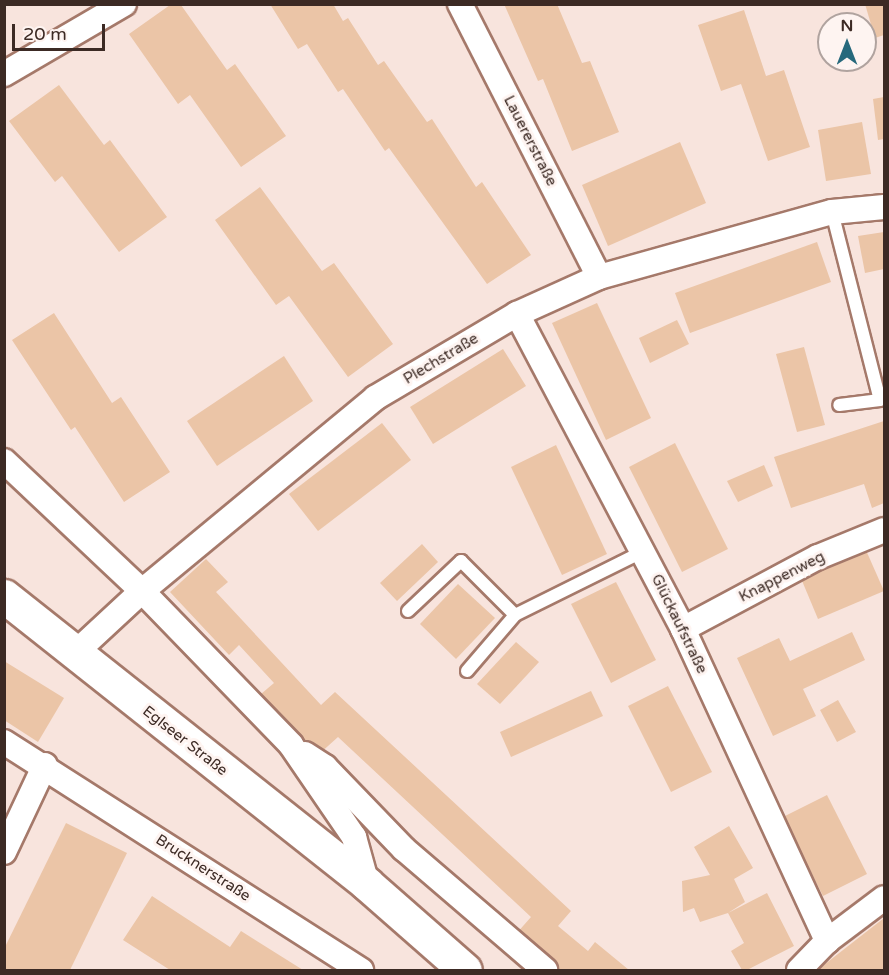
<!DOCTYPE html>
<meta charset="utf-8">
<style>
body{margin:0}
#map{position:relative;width:889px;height:975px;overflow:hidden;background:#f8e4dd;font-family:"Varela Round",sans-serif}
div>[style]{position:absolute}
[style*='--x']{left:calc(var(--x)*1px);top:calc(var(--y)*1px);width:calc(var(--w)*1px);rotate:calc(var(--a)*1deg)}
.building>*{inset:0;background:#ebc5a7}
.roads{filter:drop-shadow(2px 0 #a5796a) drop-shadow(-2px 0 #a5796a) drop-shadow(0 2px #a5796a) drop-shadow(0 -2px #a5796a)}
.lane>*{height:12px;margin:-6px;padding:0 6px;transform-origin:6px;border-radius:6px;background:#fff}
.street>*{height:24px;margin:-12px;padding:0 12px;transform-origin:12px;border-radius:12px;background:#fff}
.secondary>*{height:33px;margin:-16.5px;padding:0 16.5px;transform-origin:16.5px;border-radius:16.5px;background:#fff}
span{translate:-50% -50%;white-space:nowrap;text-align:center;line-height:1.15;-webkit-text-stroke:6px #fef4f1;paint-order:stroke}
.street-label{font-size:15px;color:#3c2a24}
.frame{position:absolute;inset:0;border:6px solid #3c2a24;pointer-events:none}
.north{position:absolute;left:817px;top:12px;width:60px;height:60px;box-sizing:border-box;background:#fef4f1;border:2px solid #b0a39f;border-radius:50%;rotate:0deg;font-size:16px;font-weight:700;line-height:24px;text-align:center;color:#3c2a24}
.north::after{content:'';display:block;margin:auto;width:21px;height:27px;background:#27697c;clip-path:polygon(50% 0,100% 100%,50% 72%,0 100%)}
.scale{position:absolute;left:12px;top:24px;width:93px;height:27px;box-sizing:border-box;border:3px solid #3c2a24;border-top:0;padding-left:8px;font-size:18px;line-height:21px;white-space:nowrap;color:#3c2a24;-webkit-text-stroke:4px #fef4f1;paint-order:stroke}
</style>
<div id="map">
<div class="building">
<i style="clip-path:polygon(270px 4px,333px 4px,343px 21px,348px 18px,378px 65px,384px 61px,427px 122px,432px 119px,476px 187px,482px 182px,531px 255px,487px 284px,389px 148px,385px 151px,343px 89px,338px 92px,307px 44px,298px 49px)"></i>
<i style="clip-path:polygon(504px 4px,557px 4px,582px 63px,590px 61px,619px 132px,572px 151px,543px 79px,538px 81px)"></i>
<i style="clip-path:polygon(865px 4px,884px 4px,884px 35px,875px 38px)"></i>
<i style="clip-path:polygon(170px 5px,181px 5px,227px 70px,235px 64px,286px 136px,241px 167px,190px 95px,178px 104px,129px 34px)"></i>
<i style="clip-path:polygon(744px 10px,766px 76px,784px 70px,810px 147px,768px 161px,741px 84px,721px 91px,698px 25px)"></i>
<i style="clip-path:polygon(59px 85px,104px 145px,110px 140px,167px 217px,119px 252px,62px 176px,55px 182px,9px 121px)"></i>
<i style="clip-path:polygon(884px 97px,884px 139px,878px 140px,873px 99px)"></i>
<i style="clip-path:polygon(862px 122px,871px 174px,826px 181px,818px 130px)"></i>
<i style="clip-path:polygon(680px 142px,706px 203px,608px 246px,582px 185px)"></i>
<i style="clip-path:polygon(260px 187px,322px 271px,334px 263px,393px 344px,348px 377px,289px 296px,276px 305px,215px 220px)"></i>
<i style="clip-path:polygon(884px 232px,884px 269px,865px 273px,858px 236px)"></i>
<i style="clip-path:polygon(817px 242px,831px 282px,690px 333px,675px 293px)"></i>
<i style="clip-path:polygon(597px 303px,651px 418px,606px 440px,552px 323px)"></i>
<i style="clip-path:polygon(54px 313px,112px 403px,121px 397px,170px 472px,124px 502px,75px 427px,71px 430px,12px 340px)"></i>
<i style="clip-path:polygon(677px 320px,689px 344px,650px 363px,639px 338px)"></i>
<i style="clip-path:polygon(804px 347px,825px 425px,797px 432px,776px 354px)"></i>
<i style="clip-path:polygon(503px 349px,526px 386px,433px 444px,410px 407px)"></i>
<i style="clip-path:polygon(284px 356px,313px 401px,217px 466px,187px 421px)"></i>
<i style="clip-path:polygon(884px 421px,884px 503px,872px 508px,864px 484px,791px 508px,774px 457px)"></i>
<i style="clip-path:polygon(382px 423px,411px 460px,318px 531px,289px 494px)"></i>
<i style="clip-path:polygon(675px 443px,728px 549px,682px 572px,629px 467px)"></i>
<i style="clip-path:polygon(556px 445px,607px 554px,562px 575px,511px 467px)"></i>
<i style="clip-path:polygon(764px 465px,773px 486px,738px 502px,727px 481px)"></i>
<i style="clip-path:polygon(422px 544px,438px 562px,397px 601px,380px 583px)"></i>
<i style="clip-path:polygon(865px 548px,884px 591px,818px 619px,800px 576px)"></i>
<i style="clip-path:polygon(206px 559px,228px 582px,216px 592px,321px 705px,335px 692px,571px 911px,558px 926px,588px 951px,595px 942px,629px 970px,560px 970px,516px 934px,531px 917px,338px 737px,318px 755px,261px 694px,274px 683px,239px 645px,229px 655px,170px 592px)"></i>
<i style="clip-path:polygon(616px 582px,656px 660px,611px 683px,571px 604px)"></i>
<i style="clip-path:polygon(458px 584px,495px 618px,456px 659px,420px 624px)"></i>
<i style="clip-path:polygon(852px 632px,865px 660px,803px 689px,816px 716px,773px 736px,737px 658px,779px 638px,790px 661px)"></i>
<i style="clip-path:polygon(516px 642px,539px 662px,500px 704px,477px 684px)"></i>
<i style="clip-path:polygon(4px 661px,64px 698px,38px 742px,4px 720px)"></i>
<i style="clip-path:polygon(668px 686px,712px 772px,671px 792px,628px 706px)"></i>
<i style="clip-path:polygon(591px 691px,603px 716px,511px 757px,500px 732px)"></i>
<i style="clip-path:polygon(838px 700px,856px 732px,837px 742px,820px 710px)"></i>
<i style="clip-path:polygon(827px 795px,867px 874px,823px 896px,783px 817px)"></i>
<i style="clip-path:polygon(66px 823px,127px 853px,70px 970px,4px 970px,4px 949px)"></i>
<i style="clip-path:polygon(729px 826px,753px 868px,734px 879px,745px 902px,728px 913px,767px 893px,794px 946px,747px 970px,742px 970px,731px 951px,744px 943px,728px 913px,700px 922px,694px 908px,683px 912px,682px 881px,710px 875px,694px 847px)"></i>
<i style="clip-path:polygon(152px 896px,230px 947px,241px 931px,303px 970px,170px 970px,123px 940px)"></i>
<i style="clip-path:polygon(884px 918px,884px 970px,822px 970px,820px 968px)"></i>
</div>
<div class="roads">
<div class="lane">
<i style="--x:832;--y:212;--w:194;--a:75.7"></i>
<i style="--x:880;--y:400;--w:41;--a:173"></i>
<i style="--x:408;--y:611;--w:73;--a:-43.3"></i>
<i style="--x:461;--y:561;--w:76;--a:45"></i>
<i style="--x:467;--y:671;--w:74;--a:-49.4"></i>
<i style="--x:515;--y:615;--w:142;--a:-26.4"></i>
</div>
<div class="street">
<i style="--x:460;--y:4;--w:306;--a:63"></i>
<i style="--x:4;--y:74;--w:139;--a:-30.3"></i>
<i style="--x:517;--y:314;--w:356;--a:62.2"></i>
<i style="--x:683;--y:629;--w:344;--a:65.2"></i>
<i style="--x:4;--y:461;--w:190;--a:43.3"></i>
<i style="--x:142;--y:591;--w:214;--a:45.9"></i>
<i style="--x:291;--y:745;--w:112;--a:55.6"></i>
<i style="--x:354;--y:837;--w:49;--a:74.5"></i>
<i style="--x:683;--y:629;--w:153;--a:-28.1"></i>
<i style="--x:818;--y:557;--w:71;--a:-22.2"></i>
<i style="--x:74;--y:654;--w:93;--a:-42.8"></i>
<i style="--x:142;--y:591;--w:303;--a:-39.6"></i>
<i style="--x:375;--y:398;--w:165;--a:-30.6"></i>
<i style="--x:517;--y:314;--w:90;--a:-24.3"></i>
<i style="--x:599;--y:277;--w:242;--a:-15.6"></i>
<i style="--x:832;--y:212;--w:52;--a:-5.5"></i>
<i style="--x:4;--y:742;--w:424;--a:32.6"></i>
<i style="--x:305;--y:754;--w:24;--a:33"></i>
<i style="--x:325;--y:767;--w:114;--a:46.1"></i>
<i style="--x:404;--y:849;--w:186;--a:40.6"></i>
<i style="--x:4;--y:852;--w:96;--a:-64.8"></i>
<i style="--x:799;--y:970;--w:40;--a:-46"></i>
<i style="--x:827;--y:941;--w:71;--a:-37"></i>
</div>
<div class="secondary">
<i style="--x:4;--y:596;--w:463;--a:38.4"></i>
<i style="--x:367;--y:884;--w:130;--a:41.3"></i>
</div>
</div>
<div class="street-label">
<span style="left:530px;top:141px;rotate:63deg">Lauererstraße</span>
<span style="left:441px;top:359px;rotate:-31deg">Plechstraße</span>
<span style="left:782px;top:577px;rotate:-27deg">Knappenweg</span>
<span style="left:679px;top:624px;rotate:64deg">Glückaufstraße</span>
<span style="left:185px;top:741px;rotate:38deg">Eglseer Straße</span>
<span style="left:203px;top:868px;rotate:33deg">Brucknerstraße</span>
</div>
<div class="frame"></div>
<div class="north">N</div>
<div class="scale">20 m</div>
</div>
